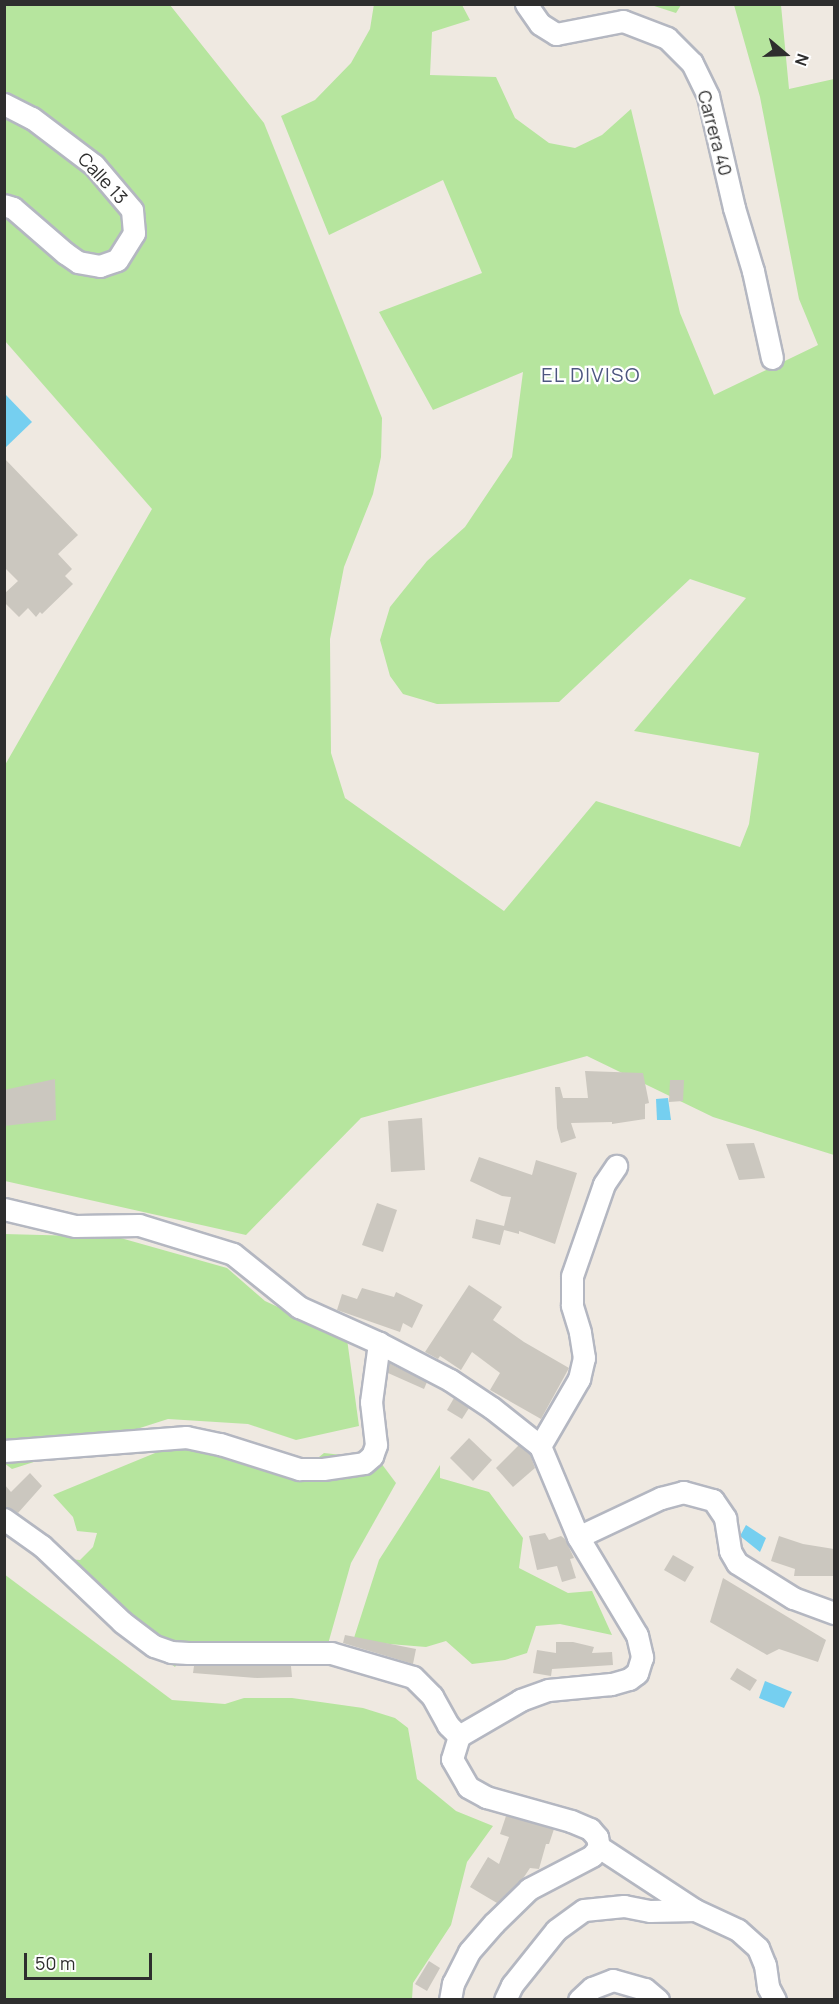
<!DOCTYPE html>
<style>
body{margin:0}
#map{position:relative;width:839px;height:2004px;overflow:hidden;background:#efe9e1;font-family:Manrope,sans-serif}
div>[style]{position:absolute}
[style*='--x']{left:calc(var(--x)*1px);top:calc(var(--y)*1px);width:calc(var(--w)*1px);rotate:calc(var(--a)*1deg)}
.green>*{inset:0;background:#b6e59e}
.water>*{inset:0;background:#75cff0}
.building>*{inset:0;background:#cbc7bf}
.roads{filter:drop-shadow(2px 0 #b4b7c1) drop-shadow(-2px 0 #b4b7c1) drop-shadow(0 2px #b4b7c1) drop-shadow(0 -2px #b4b7c1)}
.minor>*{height:21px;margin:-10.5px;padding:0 10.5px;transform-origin:10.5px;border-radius:10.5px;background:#fff}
span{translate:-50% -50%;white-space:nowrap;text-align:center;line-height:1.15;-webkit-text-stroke:4.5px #fff;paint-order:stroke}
.street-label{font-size:18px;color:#2e2e2e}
.neighbourhood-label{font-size:20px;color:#4d5680;letter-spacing:1.5px}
.frame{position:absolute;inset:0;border:6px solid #2e2e2e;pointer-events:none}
.north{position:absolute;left:755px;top:24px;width:60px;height:60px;-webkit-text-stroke:4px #fff;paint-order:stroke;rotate:109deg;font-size:16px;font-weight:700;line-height:24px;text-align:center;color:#2e2e2e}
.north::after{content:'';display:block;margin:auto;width:21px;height:27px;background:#2e2e2e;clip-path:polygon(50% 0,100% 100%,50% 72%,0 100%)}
.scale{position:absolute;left:24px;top:1953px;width:128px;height:27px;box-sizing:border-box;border:3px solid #2e2e2e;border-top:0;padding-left:8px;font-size:18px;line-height:21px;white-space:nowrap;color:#2e2e2e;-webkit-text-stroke:4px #fff;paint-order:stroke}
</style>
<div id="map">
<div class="green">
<i style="clip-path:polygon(374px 4px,462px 5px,470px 20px,432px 32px,430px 75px,496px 77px,515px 118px,549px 143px,575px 148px,602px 135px,631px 109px,680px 313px,714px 395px,818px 345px,799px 299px,760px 97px,734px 5px,781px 5px,789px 89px,834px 79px,834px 1155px,713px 1117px,587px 1056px,361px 1118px,246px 1235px,5px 1181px,5px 765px,152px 509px,5px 341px,5px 5px,170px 5px,264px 123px,382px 418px,381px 457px,373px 494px,344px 567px,330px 639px,331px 753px,345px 798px,504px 911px,596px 801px,740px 847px,749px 824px,759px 753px,634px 731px,746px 598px,690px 579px,559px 702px,437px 704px,403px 694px,390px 676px,380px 640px,390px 607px,427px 561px,465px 527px,512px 457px,523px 372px,433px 410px,379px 312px,482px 273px,443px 180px,329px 235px,281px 116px,315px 100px,351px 63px,370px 29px)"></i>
<i style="clip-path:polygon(648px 4px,681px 4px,681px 5px,676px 13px)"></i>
<i style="clip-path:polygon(4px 1234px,117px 1237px,227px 1268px,265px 1301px,347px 1339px,359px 1426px,296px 1440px,248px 1424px,168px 1419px,12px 1469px,4px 1463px)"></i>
<i style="clip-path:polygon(177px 1444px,309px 1465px,324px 1453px,378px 1459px,396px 1483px,351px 1563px,328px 1644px,192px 1641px,175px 1667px,40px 1557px,80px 1560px,93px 1547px,97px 1533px,77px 1531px,73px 1517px,53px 1495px)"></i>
<i style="clip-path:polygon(440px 1465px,440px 1478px,489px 1492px,523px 1538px,519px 1568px,568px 1593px,592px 1591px,612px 1635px,560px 1624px,536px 1626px,527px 1653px,505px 1660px,472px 1664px,446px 1641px,426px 1647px,353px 1641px,379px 1560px)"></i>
<i style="clip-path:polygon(4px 1574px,172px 1700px,225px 1704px,244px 1698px,292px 1698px,363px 1708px,395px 1718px,408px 1728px,417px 1779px,456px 1811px,493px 1826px,467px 1862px,451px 1925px,413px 1983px,412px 1999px,5px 1999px)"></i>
</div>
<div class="water">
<i style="clip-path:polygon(5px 394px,32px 422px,5px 448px,4px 395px)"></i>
<i style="clip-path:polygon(668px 1098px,671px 1120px,657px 1120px,656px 1099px)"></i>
<i style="clip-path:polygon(746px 1525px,766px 1538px,760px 1552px,740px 1536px)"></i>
<i style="clip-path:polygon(765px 1681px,792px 1692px,784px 1708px,759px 1698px)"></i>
</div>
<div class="building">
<i style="clip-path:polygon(4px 458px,78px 535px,58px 554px,72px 569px,65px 576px,73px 584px,42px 614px,40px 612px,36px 617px,28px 608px,19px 617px,4px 602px,4px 594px,18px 581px,4px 567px)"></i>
<i style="clip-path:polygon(585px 1071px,643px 1073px,649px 1103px,645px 1104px,645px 1119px,612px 1124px,612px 1122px,571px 1123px,576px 1138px,561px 1143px,557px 1128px,555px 1087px,560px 1087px,563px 1098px,588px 1098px)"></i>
<i style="clip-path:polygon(55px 1079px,56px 1120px,4px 1126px,4px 1090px)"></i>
<i style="clip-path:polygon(670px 1080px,684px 1080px,683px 1101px,669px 1102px)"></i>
<i style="clip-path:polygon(422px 1118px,425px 1170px,391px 1172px,388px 1121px)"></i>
<i style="clip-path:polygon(754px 1143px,765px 1178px,739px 1180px,726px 1144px)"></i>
<i style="clip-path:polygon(479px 1157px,532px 1175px,536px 1160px,577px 1173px,555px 1244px,519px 1231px,519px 1234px,504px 1230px,500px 1245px,472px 1238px,476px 1219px,504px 1226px,511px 1197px,502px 1196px,470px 1181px)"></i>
<i style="clip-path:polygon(377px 1203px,397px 1210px,383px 1252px,362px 1245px)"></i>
<i style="clip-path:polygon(469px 1285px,502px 1307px,493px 1320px,524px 1342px,569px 1368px,541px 1419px,490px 1390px,500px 1373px,472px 1352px,461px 1370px,440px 1356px,438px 1359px,425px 1352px)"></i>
<i style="clip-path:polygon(362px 1288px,394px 1297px,396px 1292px,423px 1305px,412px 1328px,403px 1323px,400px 1332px,337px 1310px,342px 1294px,357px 1299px)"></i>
<i style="clip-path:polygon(389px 1363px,427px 1382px,424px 1389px,388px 1373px)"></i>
<i style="clip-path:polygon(454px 1398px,469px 1408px,462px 1419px,447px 1410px)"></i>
<i style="clip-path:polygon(469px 1438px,492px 1460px,473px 1481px,450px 1458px)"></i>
<i style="clip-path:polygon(519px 1445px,530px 1454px,535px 1468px,513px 1487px,496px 1468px)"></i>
<i style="clip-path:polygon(30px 1473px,42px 1486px,18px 1513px,4px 1506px,4px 1484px,11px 1492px)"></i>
<i style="clip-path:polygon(545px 1533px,549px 1540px,561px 1536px,565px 1539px,574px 1558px,570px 1559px,576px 1578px,562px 1582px,557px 1566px,537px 1570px,529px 1536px)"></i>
<i style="clip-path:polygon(779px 1536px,803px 1544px,834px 1549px,833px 1576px,794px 1576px,795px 1569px,771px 1561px)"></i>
<i style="clip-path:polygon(673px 1555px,694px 1567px,685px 1582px,664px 1570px)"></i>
<i style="clip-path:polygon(723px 1578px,826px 1640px,818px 1662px,779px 1649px,767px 1655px,710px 1622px)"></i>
<i style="clip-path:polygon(345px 1635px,416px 1649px,413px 1664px,343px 1643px)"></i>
<i style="clip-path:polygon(556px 1642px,573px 1642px,594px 1647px,592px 1653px,612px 1652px,613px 1665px,552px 1669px,551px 1676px,533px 1673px,537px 1650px,556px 1653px)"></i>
<i style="clip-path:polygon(194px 1666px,291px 1666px,292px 1677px,257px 1678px,193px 1673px)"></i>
<i style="clip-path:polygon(737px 1668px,757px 1680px,750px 1691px,730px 1679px)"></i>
<i style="clip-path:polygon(506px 1816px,554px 1829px,549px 1844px,546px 1844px,539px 1869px,530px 1868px,524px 1877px,497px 1903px,470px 1887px,488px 1857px,499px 1864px,509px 1837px,500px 1834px)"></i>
<i style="clip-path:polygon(429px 1961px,440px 1968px,427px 1991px,415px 1984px)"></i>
</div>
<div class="roads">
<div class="minor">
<i style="--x:526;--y:4;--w:24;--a:55"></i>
<i style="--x:540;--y:24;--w:19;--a:32"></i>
<i style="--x:556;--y:34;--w:68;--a:-11"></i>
<i style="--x:623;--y:21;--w:47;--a:21.1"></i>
<i style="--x:667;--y:38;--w:35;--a:45"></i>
<i style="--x:692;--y:63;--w:37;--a:64"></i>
<i style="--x:708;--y:96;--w:115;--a:76.9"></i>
<i style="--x:734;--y:208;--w:66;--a:73.2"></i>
<i style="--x:753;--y:271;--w:89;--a:77.7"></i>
<i style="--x:4;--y:104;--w:31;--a:27"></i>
<i style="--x:32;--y:118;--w:78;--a:37.2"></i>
<i style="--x:94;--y:165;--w:59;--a:49.8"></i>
<i style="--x:132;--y:210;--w:23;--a:85"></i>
<i style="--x:134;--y:233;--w:32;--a:122"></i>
<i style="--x:117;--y:260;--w:18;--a:161"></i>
<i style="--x:100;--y:266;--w:22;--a:-170"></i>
<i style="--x:78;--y:262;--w:16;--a:-145"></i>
<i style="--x:65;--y:253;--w:69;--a:-139.1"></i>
<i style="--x:13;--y:208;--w:9;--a:-162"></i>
<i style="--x:4;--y:1209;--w:73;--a:13.5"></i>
<i style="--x:75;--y:1226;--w:64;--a:-0.9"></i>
<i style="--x:139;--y:1225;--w:98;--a:17.1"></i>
<i style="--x:233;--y:1254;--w:85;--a:38.8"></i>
<i style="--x:299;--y:1307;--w:88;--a:24.2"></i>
<i style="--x:379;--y:1343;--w:80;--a:27.5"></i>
<i style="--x:450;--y:1380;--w:50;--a:33.7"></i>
<i style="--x:492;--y:1408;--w:61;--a:38.4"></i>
<i style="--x:540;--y:1446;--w:99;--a:67.3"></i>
<i style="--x:578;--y:1537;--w:114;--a:59"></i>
<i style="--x:637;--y:1635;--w:23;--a:77"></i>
<i style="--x:642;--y:1657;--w:17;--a:107"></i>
<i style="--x:637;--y:1673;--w:10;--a:143"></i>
<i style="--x:629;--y:1679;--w:19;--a:164"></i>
<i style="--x:611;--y:1684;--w:63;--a:174.6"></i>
<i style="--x:548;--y:1690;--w:29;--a:160"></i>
<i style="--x:521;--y:1700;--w:72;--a:149.9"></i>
<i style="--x:459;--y:1736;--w:24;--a:107"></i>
<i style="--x:452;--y:1759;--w:32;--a:60"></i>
<i style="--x:468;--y:1787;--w:21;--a:29"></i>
<i style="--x:486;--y:1797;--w:88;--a:15.8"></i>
<i style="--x:571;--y:1821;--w:21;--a:23"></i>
<i style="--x:590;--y:1829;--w:11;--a:49"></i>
<i style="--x:597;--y:1837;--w:10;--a:79"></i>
<i style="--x:599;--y:1847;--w:11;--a:128"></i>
<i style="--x:592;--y:1856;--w:71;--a:152.4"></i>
<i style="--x:529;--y:1889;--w:49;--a:135.8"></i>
<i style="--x:494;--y:1923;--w:38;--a:131"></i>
<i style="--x:469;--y:1952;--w:35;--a:117"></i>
<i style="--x:453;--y:1983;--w:17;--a:100"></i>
<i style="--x:540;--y:1446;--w:78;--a:-59.8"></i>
<i style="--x:579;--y:1379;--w:22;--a:-77"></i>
<i style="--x:584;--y:1358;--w:26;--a:-99"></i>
<i style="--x:580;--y:1332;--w:28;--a:-107"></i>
<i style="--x:572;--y:1305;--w:29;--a:-90"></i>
<i style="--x:572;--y:1276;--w:97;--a:-70.8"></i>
<i style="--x:604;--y:1184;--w:22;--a:-56"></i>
<i style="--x:4;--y:1451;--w:183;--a:-4.4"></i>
<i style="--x:186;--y:1437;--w:35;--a:12"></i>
<i style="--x:220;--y:1444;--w:83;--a:17.6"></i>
<i style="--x:299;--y:1469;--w:24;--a:0"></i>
<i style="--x:323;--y:1469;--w:41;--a:-8.3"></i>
<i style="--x:364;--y:1463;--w:11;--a:-41"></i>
<i style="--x:372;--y:1456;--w:12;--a:-70"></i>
<i style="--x:376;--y:1445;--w:43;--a:-96.6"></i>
<i style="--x:371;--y:1402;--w:60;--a:-82.3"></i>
<i style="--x:4;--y:1519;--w:47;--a:35.4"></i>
<i style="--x:42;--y:1546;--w:110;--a:43.5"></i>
<i style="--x:122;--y:1622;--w:40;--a:37"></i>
<i style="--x:154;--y:1646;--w:18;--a:19"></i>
<i style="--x:171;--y:1652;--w:17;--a:3"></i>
<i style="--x:188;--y:1653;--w:143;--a:0"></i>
<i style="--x:331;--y:1653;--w:85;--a:16.3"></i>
<i style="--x:413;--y:1677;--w:27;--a:45"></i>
<i style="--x:432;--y:1696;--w:33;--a:61"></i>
<i style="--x:448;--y:1725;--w:16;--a:45"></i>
<i style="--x:578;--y:1537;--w:92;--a:-25.2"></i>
<i style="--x:661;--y:1498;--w:23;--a:-15"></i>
<i style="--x:683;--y:1492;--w:31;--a:15"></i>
<i style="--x:713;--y:1500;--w:22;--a:56"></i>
<i style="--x:725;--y:1518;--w:33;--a:81"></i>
<i style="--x:730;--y:1551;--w:14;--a:60"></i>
<i style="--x:737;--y:1563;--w:66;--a:32"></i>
<i style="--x:793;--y:1598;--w:44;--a:20.1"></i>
<i style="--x:695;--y:1910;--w:47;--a:24.9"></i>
<i style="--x:738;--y:1930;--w:27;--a:42"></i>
<i style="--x:758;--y:1948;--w:18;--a:68"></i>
<i style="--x:765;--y:1965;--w:22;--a:82"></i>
<i style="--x:768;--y:1987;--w:15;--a:62"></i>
<i style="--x:505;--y:2000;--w:17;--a:-65"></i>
<i style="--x:512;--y:1985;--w:70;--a:-51.3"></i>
<i style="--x:556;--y:1930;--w:34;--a:-36"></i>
<i style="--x:584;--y:1910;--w:40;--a:-5.7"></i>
<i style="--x:624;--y:1906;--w:26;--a:11"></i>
<i style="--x:650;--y:1911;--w:45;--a:-1.3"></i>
<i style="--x:695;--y:1910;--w:115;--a:-146.7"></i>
<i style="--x:579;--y:2000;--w:18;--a:-43"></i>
<i style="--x:592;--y:1988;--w:22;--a:-21"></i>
<i style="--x:613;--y:1980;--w:33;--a:16"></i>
<i style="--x:645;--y:1989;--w:17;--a:40"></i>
</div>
</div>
<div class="street-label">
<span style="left:715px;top:133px;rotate:75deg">Carrera 40</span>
<span style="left:103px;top:178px;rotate:47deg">Calle 13</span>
</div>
<div class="neighbourhood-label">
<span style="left:591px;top:374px">EL DIVISO</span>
</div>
<div class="frame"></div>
<div class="north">N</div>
<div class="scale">50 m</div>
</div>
